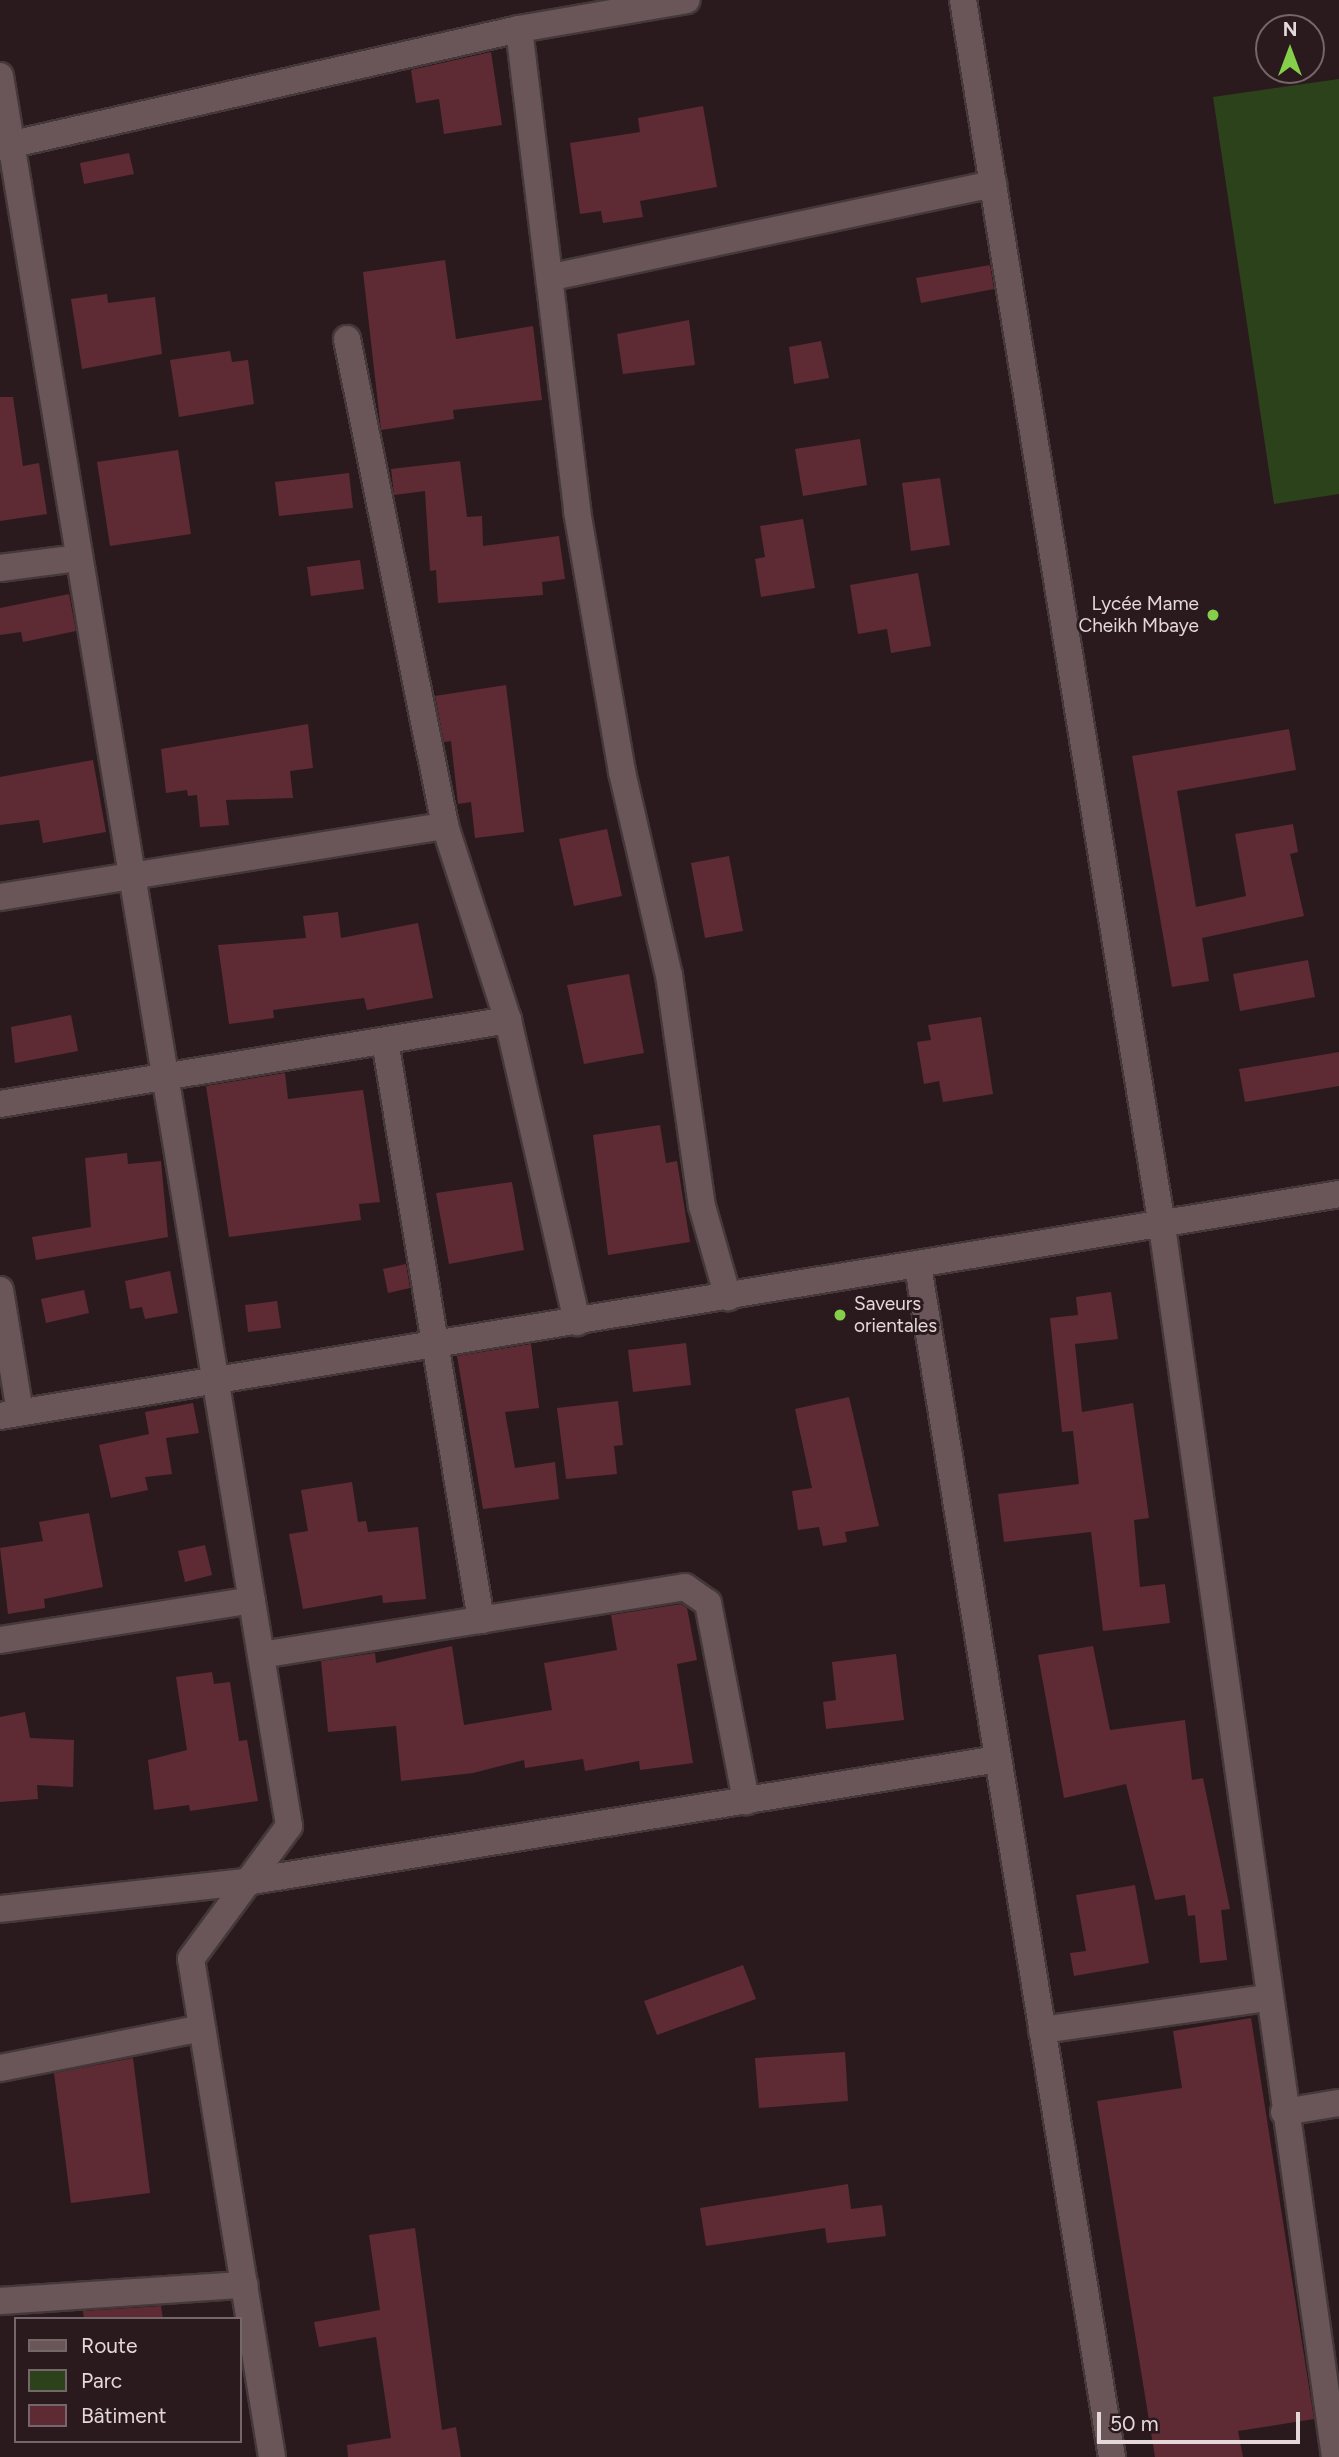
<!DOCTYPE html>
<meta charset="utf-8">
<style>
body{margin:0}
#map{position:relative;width:1339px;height:2457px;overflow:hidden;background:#2a1a1d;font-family:Figtree,sans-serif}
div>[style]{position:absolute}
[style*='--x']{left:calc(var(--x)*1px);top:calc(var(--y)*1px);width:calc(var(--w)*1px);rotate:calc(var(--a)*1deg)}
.green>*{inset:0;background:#2c421b}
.building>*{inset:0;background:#5e2b35}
.roads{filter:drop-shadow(2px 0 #44383a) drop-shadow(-2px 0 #44383a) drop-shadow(0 2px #44383a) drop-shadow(0 -2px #44383a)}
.minor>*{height:26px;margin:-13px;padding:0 13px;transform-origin:13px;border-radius:13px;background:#6a5659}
.dots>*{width:19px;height:19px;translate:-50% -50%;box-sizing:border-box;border:4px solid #2a1a1d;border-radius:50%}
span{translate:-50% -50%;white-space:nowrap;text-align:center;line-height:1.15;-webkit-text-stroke:6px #2a1a1d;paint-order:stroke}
.poi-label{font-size:19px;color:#e4d8da}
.right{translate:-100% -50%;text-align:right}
.left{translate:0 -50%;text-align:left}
.legend{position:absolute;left:14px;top:2317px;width:228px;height:126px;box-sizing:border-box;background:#2a1a1d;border:2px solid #746669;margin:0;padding:9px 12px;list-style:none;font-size:21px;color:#e4d8da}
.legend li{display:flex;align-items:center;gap:14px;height:35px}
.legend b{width:35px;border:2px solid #746669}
.north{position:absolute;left:1255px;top:14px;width:70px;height:70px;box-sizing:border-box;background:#2a1a1d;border:2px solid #746669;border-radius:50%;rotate:0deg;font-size:19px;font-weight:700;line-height:28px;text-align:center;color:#e4d8da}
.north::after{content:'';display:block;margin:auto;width:24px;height:32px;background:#86cf4b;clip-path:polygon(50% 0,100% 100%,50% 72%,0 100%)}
.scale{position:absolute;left:1097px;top:2412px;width:203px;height:32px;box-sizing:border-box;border:4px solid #e4d8da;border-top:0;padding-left:9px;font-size:21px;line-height:24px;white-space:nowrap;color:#e4d8da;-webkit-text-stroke:5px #2a1a1d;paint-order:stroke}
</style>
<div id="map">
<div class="green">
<i style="clip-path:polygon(1339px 79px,1339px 494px,1274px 504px,1213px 97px)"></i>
</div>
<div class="building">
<i style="clip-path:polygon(491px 52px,502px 125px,444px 134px,439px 99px,416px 103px,411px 70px)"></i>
<i style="clip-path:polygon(703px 106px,717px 187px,640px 201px,643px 217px,603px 223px,601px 211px,580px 214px,570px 143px,640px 132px,638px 118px)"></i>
<i style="clip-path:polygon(129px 153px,134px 174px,84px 184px,80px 163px)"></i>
<i style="clip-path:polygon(445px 260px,456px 339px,533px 326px,542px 400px,453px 410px,454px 419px,381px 430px,363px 272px)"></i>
<i style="clip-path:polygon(990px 265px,994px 289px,921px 303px,916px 278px)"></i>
<i style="clip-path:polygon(107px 294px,108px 303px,155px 297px,162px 354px,82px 369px,71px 299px)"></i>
<i style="clip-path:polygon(689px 320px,695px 365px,623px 374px,617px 334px)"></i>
<i style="clip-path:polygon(821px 341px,829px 378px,794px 384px,789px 347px)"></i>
<i style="clip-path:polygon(230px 351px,232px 362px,248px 360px,254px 404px,179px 417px,170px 360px)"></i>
<i style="clip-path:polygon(0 397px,13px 397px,23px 466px,39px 463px,47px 514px,0 521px)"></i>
<i style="clip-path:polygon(860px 439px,867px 485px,803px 496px,795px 449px)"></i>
<i style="clip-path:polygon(178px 450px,191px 534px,110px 546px,97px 462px)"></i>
<i style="clip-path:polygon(460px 461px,467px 517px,482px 516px,483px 546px,559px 536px,565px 579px,542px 582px,543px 595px,438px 603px,436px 570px,430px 571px,425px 491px,394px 495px,391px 469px)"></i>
<i style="clip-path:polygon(349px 473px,353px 508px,279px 516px,275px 482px)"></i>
<i style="clip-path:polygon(940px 478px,950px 545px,911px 551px,902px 483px)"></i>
<i style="clip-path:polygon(803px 519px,815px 588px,761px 597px,755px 559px,765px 557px,760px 526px)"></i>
<i style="clip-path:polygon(360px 560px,364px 589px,311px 596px,307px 567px)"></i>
<i style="clip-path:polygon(918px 573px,931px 646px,891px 653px,887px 629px,858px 634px,850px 585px)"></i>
<i style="clip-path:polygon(69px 594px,76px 631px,23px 642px,21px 632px,0 635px,0 608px)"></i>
<i style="clip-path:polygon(506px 685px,524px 832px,475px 838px,471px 802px,458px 804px,451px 741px,444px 742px,435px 696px)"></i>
<i style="clip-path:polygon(308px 724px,313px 768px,290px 771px,293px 798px,226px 800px,229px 825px,200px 827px,197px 795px,188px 796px,187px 790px,166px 793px,161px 749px)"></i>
<i style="clip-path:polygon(1289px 729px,1296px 770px,1177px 791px,1196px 907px,1246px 896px,1235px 834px,1293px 824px,1298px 852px,1290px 854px,1304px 916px,1202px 938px,1209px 981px,1172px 987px,1132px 756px)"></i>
<i style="clip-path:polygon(93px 760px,106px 832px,43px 843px,39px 820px,0 825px,0 777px)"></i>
<i style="clip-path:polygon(607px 829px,622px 896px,574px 906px,559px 839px)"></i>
<i style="clip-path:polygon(729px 856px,743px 931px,705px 938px,691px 863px)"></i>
<i style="clip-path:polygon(338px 912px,341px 938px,418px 923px,433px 998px,367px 1010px,364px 998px,273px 1010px,274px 1018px,229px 1024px,218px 945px,306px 938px,303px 916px)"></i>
<i style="clip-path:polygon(1308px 960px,1315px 997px,1240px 1011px,1233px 974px)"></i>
<i style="clip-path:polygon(629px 974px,644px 1053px,584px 1064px,567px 985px)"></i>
<i style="clip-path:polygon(71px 1015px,78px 1051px,15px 1063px,11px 1027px)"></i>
<i style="clip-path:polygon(981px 1017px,993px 1094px,943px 1102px,939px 1081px,924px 1084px,917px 1042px,931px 1040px,928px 1025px)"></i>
<i style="clip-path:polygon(1339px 1052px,1339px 1086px,1245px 1102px,1239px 1069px)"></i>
<i style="clip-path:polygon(285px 1073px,288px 1099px,363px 1090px,380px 1202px,359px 1204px,361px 1220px,229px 1237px,206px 1086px)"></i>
<i style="clip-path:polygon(660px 1125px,666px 1163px,677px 1161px,690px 1242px,608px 1255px,593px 1135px)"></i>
<i style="clip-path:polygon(127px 1153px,128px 1164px,161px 1161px,168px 1237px,36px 1260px,32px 1237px,91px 1227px,85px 1158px)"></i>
<i style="clip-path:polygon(512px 1182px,524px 1250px,449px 1264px,436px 1193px)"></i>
<i style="clip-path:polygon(406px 1264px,410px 1288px,388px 1293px,383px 1269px)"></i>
<i style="clip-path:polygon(170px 1271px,178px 1313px,145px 1319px,142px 1307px,130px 1309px,125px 1281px)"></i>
<i style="clip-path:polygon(84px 1290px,89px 1313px,46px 1323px,41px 1299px)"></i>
<i style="clip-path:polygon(1111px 1292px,1118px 1339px,1075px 1344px,1082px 1412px,1133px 1403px,1149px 1518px,1134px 1520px,1140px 1587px,1165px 1584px,1170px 1623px,1103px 1631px,1091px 1532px,1004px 1542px,998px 1494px,1079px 1484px,1073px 1431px,1062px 1432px,1050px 1318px,1078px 1315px,1076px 1297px)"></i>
<i style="clip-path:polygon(277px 1301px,281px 1328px,248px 1332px,245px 1305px)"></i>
<i style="clip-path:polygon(686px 1343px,691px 1385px,633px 1392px,628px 1350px)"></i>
<i style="clip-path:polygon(531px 1344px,539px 1408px,505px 1412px,515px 1468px,555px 1462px,559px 1499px,483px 1509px,457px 1356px)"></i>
<i style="clip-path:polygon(849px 1397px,879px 1526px,845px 1532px,847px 1542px,823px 1546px,819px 1527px,798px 1530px,792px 1491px,812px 1488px,795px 1409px)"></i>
<i style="clip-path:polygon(618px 1401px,623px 1445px,614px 1446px,617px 1474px,566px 1479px,557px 1408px)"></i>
<i style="clip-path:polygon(193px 1403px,199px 1433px,166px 1438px,172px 1474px,145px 1477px,148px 1490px,111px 1498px,99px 1445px,149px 1434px,145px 1412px)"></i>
<i style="clip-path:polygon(352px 1482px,358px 1522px,366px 1521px,368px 1532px,418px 1527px,426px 1599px,383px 1603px,382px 1595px,303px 1609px,289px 1534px,308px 1531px,301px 1490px)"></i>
<i style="clip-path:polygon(89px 1513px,103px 1587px,44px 1599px,45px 1608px,8px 1614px,0 1548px,43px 1541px,39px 1522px)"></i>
<i style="clip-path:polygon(205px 1545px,212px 1575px,185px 1582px,178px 1551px)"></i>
<i style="clip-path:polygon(681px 1604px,687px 1608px,697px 1660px,677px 1664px,693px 1763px,640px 1770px,639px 1761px,585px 1771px,583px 1759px,525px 1768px,524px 1760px,473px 1773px,401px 1781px,396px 1726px,328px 1732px,321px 1661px,375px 1653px,376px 1663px,452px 1646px,464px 1725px,552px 1710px,544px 1663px,617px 1650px,611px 1615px)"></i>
<i style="clip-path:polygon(1093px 1646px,1110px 1730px,1185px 1720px,1192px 1780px,1203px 1778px,1230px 1909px,1221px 1910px,1227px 1960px,1200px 1963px,1195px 1915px,1188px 1916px,1185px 1895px,1155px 1900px,1126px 1784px,1064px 1798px,1038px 1655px)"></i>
<i style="clip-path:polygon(896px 1654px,904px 1720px,826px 1729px,823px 1702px,836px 1700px,832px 1662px)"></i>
<i style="clip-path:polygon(212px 1672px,214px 1684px,230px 1682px,239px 1741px,247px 1740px,258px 1801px,190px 1811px,189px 1805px,154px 1810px,148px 1760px,187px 1750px,176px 1677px)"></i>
<i style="clip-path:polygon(25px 1712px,30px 1738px,74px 1740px,73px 1787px,37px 1785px,38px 1799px,0 1802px,0 1717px)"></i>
<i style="clip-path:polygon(1135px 1885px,1149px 1963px,1074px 1976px,1070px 1953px,1086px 1951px,1076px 1895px)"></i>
<i style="clip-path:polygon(743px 1965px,756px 1999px,657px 2035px,644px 2001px)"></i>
<i style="clip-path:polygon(1251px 2018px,1314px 2419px,1238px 2431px,1243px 2457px,1155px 2457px,1097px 2101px,1182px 2088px,1173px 2031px)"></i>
<i style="clip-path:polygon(845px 2052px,848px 2101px,759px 2108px,755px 2058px)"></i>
<i style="clip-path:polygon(133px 2058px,150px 2193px,71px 2203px,54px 2073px)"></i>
<i style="clip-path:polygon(848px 2184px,851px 2209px,882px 2205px,886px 2236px,827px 2243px,825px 2228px,706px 2246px,700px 2208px)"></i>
<i style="clip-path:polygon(415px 2228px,442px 2430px,456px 2427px,461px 2457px,348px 2457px,347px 2445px,391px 2438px,376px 2337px,319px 2347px,314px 2322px,380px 2310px,369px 2235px)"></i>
<i style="clip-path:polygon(161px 2306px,163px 2319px,84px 2319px,83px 2311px)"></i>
</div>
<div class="roads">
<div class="minor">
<i style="--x:963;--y:0;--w:1242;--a:80.78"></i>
<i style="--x:1162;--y:1226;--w:1243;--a:82"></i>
<i style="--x:519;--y:29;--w:485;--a:83.1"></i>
<i style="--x:577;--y:511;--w:265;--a:80.2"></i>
<i style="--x:622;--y:772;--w:208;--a:77"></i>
<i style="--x:669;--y:975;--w:233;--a:81.9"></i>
<i style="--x:702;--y:1206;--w:95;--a:74.1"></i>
<i style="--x:0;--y:76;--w:1774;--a:80.62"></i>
<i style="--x:289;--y:1826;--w:165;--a:126.4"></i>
<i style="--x:191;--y:1959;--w:505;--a:80.76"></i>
<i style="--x:0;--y:147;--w:532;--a:-12.81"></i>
<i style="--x:519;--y:29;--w:170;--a:-9.8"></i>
<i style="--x:552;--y:277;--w:451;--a:-11.9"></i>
<i style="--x:347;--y:339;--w:497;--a:78.6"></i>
<i style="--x:445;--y:826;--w:204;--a:72"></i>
<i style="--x:508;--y:1020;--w:310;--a:77.1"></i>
<i style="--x:0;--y:568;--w:80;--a:-7.2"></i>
<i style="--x:0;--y:897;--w:451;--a:-9.1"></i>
<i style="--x:385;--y:1041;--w:587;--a:80.59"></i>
<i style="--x:0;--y:1104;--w:515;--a:-9.39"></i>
<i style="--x:918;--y:1266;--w:1207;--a:80.75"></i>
<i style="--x:0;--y:1290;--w:124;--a:80.7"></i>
<i style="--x:0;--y:1416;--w:1357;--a:-9.41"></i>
<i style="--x:0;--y:1640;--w:255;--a:-9"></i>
<i style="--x:261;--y:1655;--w:429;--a:-9.1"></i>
<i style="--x:685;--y:1587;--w:28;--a:35"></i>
<i style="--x:708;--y:1603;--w:202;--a:79.1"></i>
<i style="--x:0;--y:1909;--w:254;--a:-6.3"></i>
<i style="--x:252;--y:1881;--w:756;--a:-9.29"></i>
<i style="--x:1042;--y:2030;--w:227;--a:-8.1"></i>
<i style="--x:0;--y:2068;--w:206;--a:-11.2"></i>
<i style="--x:1284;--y:2112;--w:56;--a:-9.3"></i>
<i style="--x:0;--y:2301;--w:245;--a:-3.8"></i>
</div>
</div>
<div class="dots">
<i style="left:1213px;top:615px;background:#86cf4b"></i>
<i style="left:840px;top:1315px;background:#86cf4b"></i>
</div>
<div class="poi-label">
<span class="right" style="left:1199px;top:615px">Lycée Mame<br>Cheikh Mbaye</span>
<span class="left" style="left:854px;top:1315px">Saveurs<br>orientales</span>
</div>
<ul class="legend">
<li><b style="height:9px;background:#6a5659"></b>Route</li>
<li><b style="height:19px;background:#2c421b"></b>Parc</li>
<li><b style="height:19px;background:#5e2b35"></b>Bâtiment</li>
</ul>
<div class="north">N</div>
<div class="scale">50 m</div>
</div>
